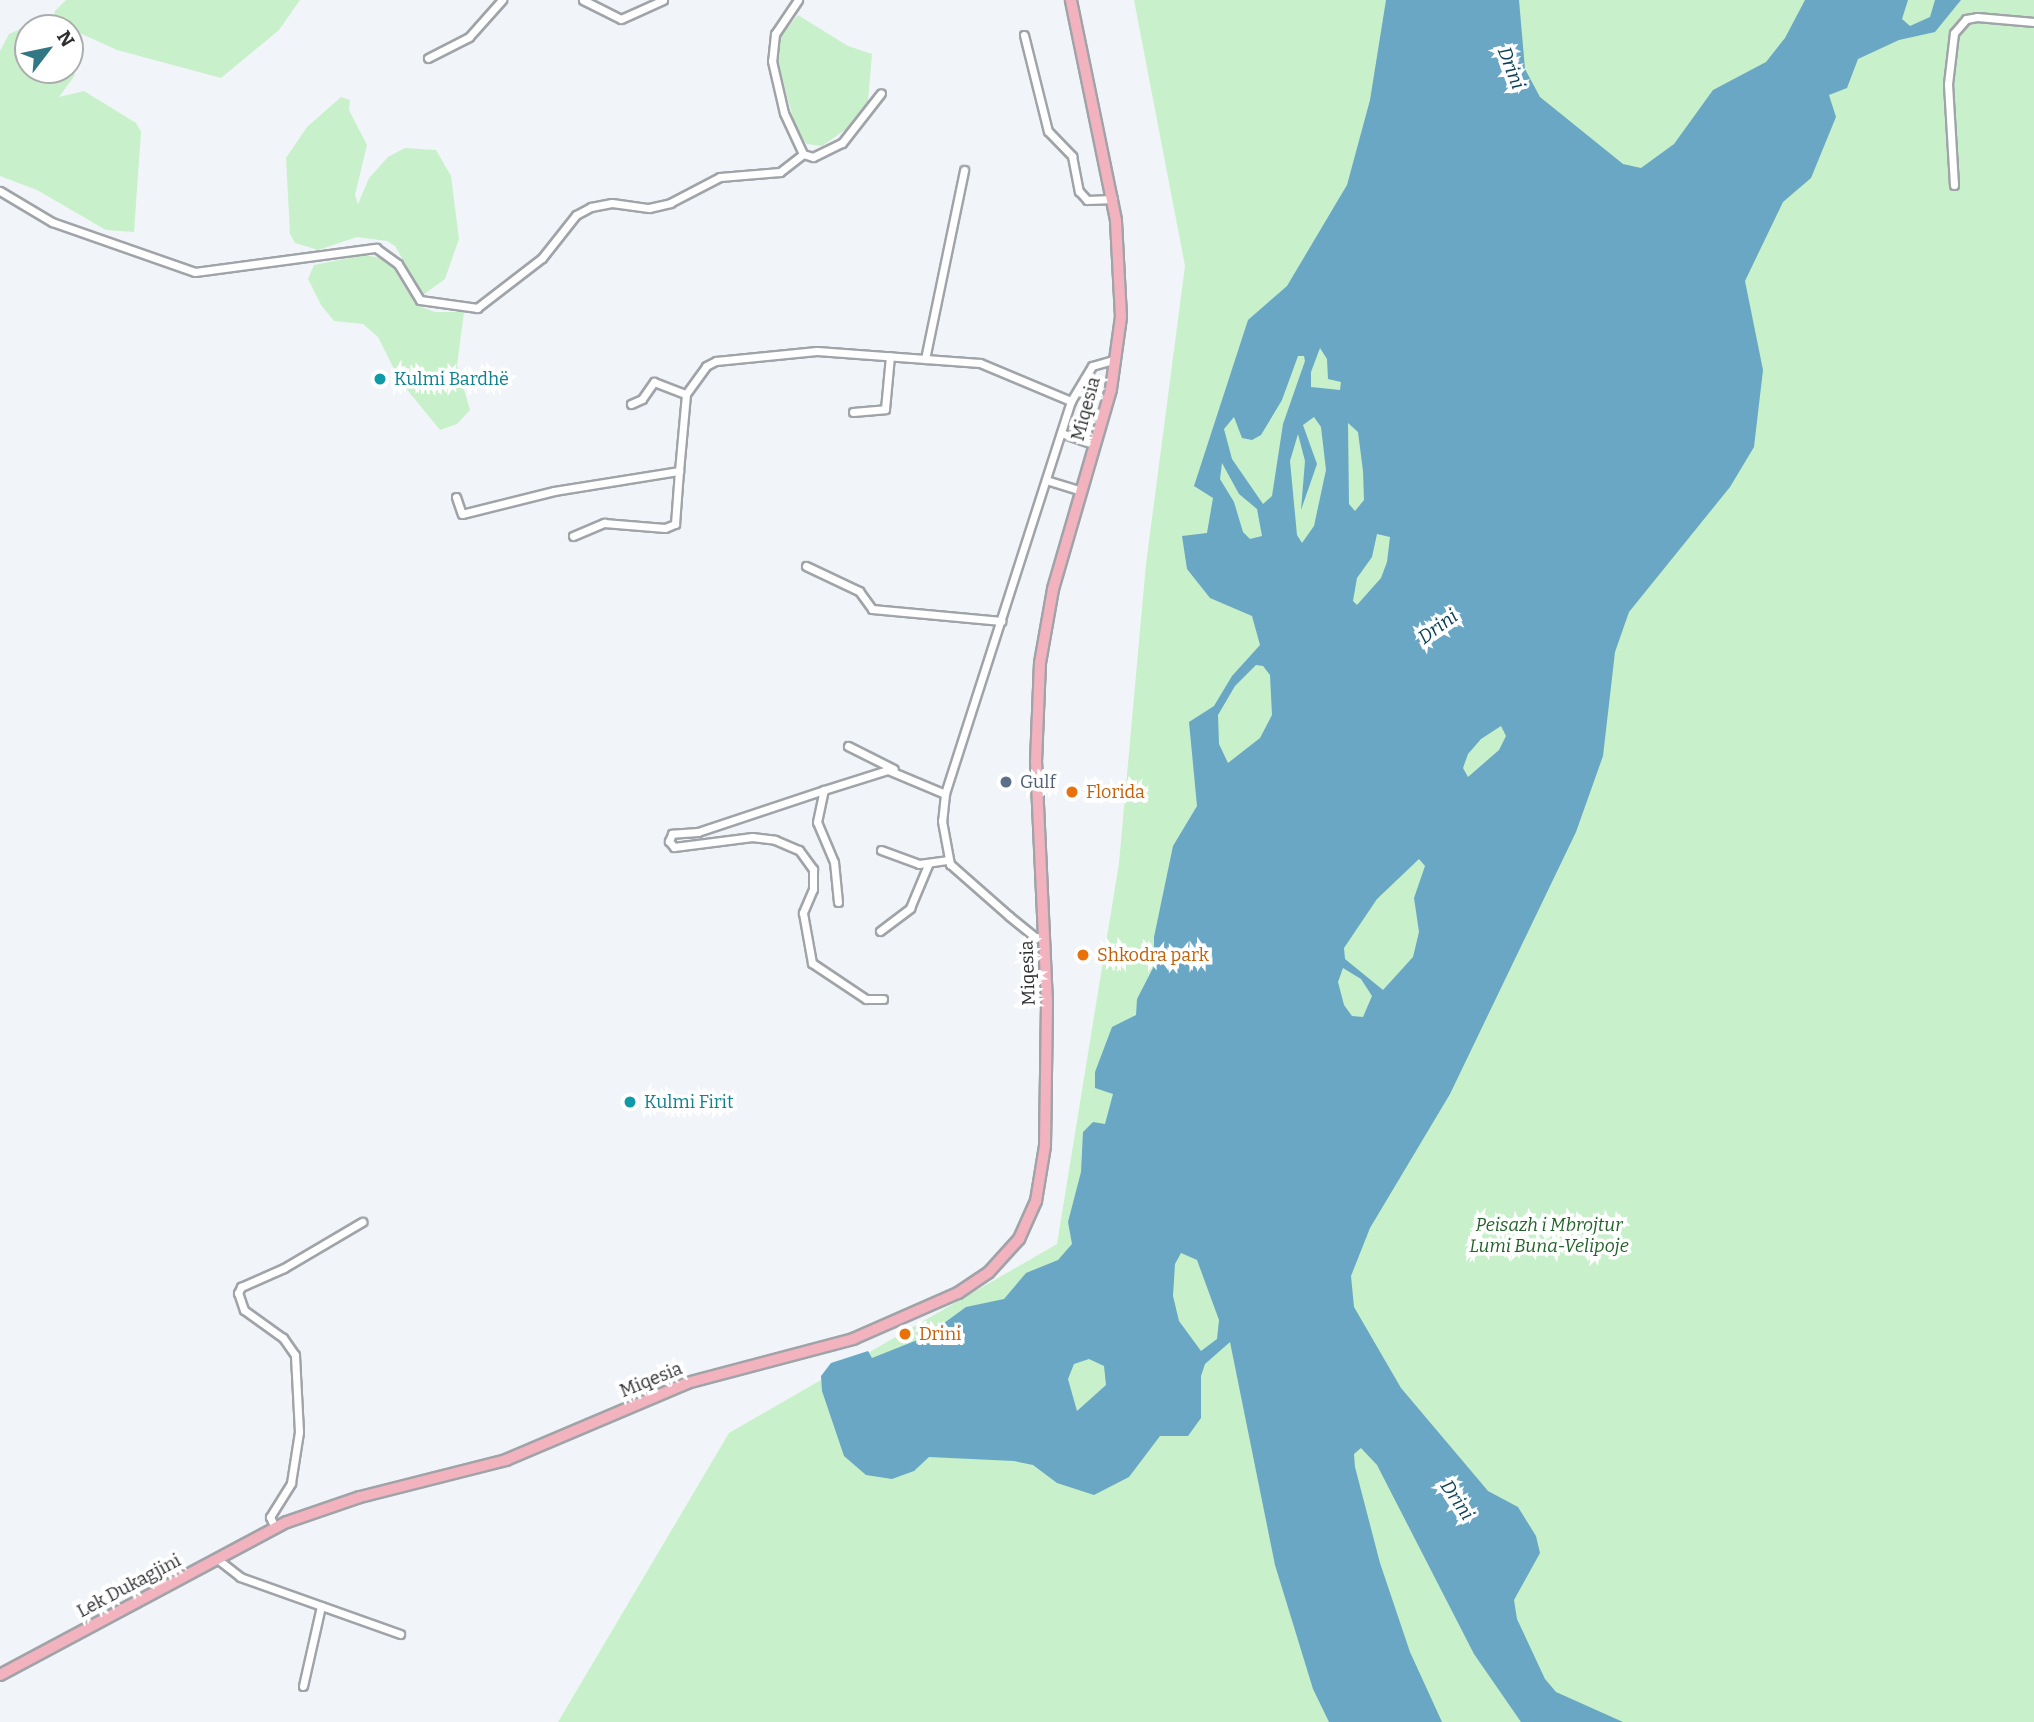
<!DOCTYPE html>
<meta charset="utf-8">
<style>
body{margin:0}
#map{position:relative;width:2034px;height:1722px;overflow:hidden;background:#f1f5fa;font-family:Bitter,serif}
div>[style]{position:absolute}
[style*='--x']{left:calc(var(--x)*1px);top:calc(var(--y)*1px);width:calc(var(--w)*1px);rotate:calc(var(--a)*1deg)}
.green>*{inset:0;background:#c8f0ca}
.water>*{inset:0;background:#69a7c5}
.roads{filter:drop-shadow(2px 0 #a0a4a9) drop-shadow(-2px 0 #a0a4a9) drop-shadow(0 2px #a0a4a9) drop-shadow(0 -2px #a0a4a9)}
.minor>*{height:7px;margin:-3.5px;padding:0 3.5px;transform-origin:3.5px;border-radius:3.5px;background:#fff}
.primary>*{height:10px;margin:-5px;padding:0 5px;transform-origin:5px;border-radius:5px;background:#f2b2be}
.dots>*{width:19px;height:19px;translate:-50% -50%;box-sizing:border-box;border:4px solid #fff;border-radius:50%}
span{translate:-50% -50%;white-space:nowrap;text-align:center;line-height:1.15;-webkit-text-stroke:7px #fff;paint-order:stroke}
.culture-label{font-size:18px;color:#0d838f}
.left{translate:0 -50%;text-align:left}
.street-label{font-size:18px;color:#2d2f31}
.service-label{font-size:18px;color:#4e5e75}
.food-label{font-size:18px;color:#c56008}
.park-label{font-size:18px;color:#22622b;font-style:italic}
.water-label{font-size:19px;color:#083f54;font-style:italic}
.north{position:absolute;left:14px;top:14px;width:70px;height:70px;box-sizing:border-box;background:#fff;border:2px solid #abacad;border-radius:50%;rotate:58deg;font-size:19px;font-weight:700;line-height:28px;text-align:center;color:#2d2f31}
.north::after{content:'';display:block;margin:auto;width:24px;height:32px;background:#327884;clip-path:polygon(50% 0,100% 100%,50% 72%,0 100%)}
</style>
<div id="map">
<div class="green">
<i style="clip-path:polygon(66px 0,300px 0,279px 30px,221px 78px,117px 50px,53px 21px,55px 11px)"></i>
<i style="clip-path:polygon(1134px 0,2034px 0,2034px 1722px,558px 1722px,729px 1433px,1057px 1244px,1119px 863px,1146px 564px,1185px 266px)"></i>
<i style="clip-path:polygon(798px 15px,848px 46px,872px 54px,868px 101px,845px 130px,822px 146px,807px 144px,797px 133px,779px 66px,778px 40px)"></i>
<i style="clip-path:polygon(27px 26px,28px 70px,70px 67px,75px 75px,59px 97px,84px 91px,136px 123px,141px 132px,134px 232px,106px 230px,37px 190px,0 176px,0 51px,9px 34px)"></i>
<i style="clip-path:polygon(341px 97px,350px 100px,349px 110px,367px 145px,355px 195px,358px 204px,369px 178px,388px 157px,405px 148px,436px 150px,451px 176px,459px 239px,445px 279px,423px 295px,395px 246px,387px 241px,357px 237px,318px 250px,295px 243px,290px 234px,286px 158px,307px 127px)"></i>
<i style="clip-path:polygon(365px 255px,385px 259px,392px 266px,416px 305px,435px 312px,464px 312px,457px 365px,470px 410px,457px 424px,440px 430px,400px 381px,378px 337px,363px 324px,334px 321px,321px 305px,308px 279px,314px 265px)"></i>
</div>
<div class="water">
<i style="clip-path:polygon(evenodd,1386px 0,1519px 0,1525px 69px,1540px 97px,1623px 164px,1641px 168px,1674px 144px,1713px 90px,1766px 62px,1785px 38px,1805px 0,1908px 0,1902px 19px,1910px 26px,1930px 17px,1935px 0,1961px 0,1935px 32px,1899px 40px,1858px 59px,1847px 88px,1829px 95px,1836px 117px,1811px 178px,1783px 202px,1745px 281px,1763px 370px,1754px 447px,1730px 487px,1629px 612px,1615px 652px,1603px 756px,1576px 832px,1450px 1094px,1370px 1228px,1351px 1276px,1354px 1307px,1401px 1388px,1488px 1491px,1518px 1507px,1536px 1536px,1540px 1553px,1514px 1600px,1517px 1619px,1545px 1679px,1556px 1692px,1623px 1722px,1521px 1722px,1474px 1654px,1377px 1465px,1361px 1448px,1354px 1454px,1355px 1467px,1380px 1563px,1410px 1652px,1442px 1722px,1329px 1722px,1313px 1689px,1275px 1565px,1230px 1342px,1205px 1364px,1201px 1376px,1201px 1418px,1188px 1436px,1160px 1436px,1129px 1477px,1094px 1495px,1057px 1483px,1033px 1465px,1014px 1461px,929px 1457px,914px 1471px,892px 1479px,866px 1475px,844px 1456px,822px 1391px,821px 1376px,831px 1363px,868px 1351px,872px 1358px,925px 1337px,966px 1307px,1004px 1299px,1026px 1273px,1058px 1260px,1072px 1244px,1068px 1222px,1081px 1172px,1083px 1132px,1093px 1122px,1105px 1124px,1113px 1094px,1095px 1088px,1095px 1072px,1112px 1027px,1136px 1015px,1137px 999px,1154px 966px,1154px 937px,1173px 846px,1197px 806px,1189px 722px,1214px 706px,1232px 676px,1260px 645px,1252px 616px,1210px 598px,1187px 569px,1182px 536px,1207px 533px,1213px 498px,1194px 486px,1248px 320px,1287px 286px,1347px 185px,1370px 100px,1386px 0,1320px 348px,1327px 359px,1328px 379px,1341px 382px,1340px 390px,1311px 387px,1311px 372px,1320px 348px,1386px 0,1298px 356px,1304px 356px,1305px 361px,1283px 424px,1272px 496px,1263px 504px,1232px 459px,1224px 429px,1234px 417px,1242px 438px,1252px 440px,1261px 435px,1282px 400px,1298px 356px,1386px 0,1314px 417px,1321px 427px,1326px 470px,1314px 526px,1302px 543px,1297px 535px,1290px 461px,1298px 434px,1305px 461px,1301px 510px,1317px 464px,1303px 425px,1314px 417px,1386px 0,1348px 423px,1358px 432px,1363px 471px,1364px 500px,1355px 511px,1349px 504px,1348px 423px,1386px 0,1222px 463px,1239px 494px,1257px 509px,1262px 536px,1250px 539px,1243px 532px,1234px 502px,1220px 479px,1222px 463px,1386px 0,1377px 534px,1390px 537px,1387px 562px,1381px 578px,1357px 605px,1353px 601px,1357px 578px,1372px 557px,1377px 534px,1386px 0,1256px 665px,1263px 666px,1270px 675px,1272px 715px,1260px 738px,1228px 763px,1219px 744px,1218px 715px,1235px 686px,1256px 665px,1386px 0,1501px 726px,1506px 736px,1499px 750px,1468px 777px,1463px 768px,1468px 754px,1481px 739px,1501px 726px,1386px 0,1419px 859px,1425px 866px,1414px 898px,1419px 932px,1413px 957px,1383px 990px,1345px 959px,1344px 948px,1377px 899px,1419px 859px,1386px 0,1343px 968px,1361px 979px,1372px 996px,1363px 1017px,1352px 1016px,1344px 1005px,1338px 982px,1343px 968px,1386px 0,1181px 1253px,1197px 1260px,1219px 1320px,1217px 1339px,1201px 1351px,1179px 1321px,1173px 1296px,1175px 1264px,1181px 1253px,1386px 0,1089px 1359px,1104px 1366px,1106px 1385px,1077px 1411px,1068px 1379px,1074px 1364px,1089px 1359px)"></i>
</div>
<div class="roads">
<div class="minor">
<i style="--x:583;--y:0;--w:42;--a:26.6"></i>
<i style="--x:621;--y:19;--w:46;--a:-24.3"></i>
<i style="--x:798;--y:0;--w:41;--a:124.1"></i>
<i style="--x:775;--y:34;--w:27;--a:96"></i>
<i style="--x:772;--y:61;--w:53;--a:77"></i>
<i style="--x:784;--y:113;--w:45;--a:65.1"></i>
<i style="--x:803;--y:154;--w:10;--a:17"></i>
<i style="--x:813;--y:157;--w:32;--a:-26"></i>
<i style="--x:842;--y:143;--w:63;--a:-52"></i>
<i style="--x:1024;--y:35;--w:99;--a:76"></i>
<i style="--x:1048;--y:131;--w:35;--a:46"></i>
<i style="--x:1072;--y:156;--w:36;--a:79"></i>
<i style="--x:1079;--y:191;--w:12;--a:48"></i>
<i style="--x:1087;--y:200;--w:26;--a:-2"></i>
<i style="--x:428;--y:58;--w:46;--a:-27.1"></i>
<i style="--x:469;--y:37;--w:50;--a:-48.3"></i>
<i style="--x:1954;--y:185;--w:101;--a:-93.4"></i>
<i style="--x:1948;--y:84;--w:51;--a:-83.3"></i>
<i style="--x:1954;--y:33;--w:18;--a:-49"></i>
<i style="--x:1966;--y:19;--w:11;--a:-10"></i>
<i style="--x:1977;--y:17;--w:57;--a:5"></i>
<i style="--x:0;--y:191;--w:61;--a:30.8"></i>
<i style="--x:52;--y:222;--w:151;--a:19.3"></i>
<i style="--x:195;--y:272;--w:183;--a:-7.6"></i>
<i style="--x:376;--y:248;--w:27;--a:36"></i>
<i style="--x:398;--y:264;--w:42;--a:58.6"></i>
<i style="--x:420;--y:300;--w:58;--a:8"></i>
<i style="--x:477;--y:308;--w:82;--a:-37.6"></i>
<i style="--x:542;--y:258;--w:55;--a:-51.7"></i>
<i style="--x:576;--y:215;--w:17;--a:-28"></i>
<i style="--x:591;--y:207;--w:21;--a:-11"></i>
<i style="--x:612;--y:203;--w:37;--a:8"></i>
<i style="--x:649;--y:208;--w:22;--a:-13"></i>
<i style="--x:670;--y:203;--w:56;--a:-27.5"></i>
<i style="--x:720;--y:177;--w:60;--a:-4.8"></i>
<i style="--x:780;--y:172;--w:29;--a:-38"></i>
<i style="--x:925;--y:359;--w:193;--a:-78.3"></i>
<i style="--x:1071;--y:401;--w:41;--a:-59"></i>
<i style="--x:1092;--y:366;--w:25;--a:-16"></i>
<i style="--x:631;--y:404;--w:12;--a:-24"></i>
<i style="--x:642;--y:399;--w:21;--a:-55"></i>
<i style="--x:654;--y:382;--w:34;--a:21"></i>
<i style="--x:853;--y:412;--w:32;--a:-5"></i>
<i style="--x:885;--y:409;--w:53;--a:-84.6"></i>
<i style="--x:1061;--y:433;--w:36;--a:19"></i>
<i style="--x:1046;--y:480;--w:37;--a:17"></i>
<i style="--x:456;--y:497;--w:18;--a:71"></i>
<i style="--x:462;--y:514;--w:95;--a:-14"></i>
<i style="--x:554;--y:491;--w:127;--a:-9.1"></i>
<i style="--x:679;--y:471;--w:77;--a:-84.8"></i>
<i style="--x:686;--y:394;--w:34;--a:-54"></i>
<i style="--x:706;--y:366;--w:11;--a:-27"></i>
<i style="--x:716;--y:361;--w:101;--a:-5.7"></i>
<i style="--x:817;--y:351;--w:163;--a:4.2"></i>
<i style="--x:980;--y:363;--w:99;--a:22.7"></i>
<i style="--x:1071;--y:401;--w:413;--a:107.8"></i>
<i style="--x:945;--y:794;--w:27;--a:96"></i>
<i style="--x:942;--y:821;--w:44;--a:79.5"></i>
<i style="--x:950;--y:864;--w:79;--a:41.4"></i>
<i style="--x:1009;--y:916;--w:33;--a:39"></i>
<i style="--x:1035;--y:937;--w:10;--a:6"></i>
<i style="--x:573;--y:536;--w:34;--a:-23"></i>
<i style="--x:604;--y:523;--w:61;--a:4.7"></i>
<i style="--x:665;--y:528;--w:11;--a:-22"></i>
<i style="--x:675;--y:524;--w:53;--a:-85.7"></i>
<i style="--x:806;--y:566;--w:59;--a:25.3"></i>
<i style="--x:859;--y:591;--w:22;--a:54"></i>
<i style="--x:872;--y:609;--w:130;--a:5.3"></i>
<i style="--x:848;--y:746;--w:51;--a:26.6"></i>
<i style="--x:824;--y:790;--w:133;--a:161.6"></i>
<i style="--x:698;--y:832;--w:26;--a:176"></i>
<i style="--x:672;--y:834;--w:8;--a:113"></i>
<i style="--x:669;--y:841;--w:8;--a:50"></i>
<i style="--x:674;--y:847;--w:79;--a:-7.3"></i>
<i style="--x:752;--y:837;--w:23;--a:7"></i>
<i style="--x:775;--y:840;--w:26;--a:23"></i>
<i style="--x:799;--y:850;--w:24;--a:54"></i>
<i style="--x:813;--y:869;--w:20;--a:90"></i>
<i style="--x:813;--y:889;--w:26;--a:113"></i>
<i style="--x:803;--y:913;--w:51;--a:79.8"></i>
<i style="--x:812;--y:963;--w:65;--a:33.7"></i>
<i style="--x:866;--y:999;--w:17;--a:0"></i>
<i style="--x:881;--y:850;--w:40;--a:20.2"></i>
<i style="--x:919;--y:864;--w:28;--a:-8"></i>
<i style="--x:838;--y:902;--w:40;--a:-95.7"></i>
<i style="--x:834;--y:862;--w:43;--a:-113"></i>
<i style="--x:817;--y:822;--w:33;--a:-78"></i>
<i style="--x:824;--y:790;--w:67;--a:-17.4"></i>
<i style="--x:888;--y:770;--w:62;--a:22.8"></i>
<i style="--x:880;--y:931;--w:38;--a:-37"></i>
<i style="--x:910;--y:908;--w:47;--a:-67.3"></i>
<i style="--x:275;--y:1528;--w:12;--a:-114"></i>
<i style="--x:270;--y:1517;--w:40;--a:-58"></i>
<i style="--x:291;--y:1483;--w:52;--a:-81.1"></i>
<i style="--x:299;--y:1432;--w:77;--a:-93"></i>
<i style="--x:295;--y:1355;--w:21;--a:-125"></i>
<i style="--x:283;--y:1338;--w:48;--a:-144.3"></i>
<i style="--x:244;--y:1310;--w:18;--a:-109"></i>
<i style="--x:238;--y:1293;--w:7;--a:-63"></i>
<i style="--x:241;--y:1287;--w:47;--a:-23.8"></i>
<i style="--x:284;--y:1268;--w:91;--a:-30.5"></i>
<i style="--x:216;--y:1558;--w:31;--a:38"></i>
<i style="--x:240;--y:1577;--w:170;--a:19.6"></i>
<i style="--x:303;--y:1686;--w:82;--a:-77.3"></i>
</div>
<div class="primary">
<i style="--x:0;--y:1675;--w:325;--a:-28.1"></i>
<i style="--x:287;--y:1522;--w:77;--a:-18.9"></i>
<i style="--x:360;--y:1497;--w:151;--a:-14.2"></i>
<i style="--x:506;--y:1460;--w:197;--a:-23"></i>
<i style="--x:687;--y:1383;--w:172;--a:-14.8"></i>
<i style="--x:853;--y:1339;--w:115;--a:-23.7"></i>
<i style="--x:958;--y:1293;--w:37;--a:-34"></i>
<i style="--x:989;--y:1272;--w:45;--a:-47.7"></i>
<i style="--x:1019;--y:1239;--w:42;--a:-65.9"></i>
<i style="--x:1036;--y:1201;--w:56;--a:-80.7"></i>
<i style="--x:1045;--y:1146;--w:143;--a:-89.2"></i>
<i style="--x:1047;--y:1003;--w:241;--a:-92.6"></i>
<i style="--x:1036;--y:762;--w:99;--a:-87.7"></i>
<i style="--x:1040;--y:663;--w:75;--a:-80"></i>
<i style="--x:1053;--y:589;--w:208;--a:-73.8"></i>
<i style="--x:1111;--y:389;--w:73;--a:-82.1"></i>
<i style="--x:1121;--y:317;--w:97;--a:-93"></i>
<i style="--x:1116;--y:220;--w:225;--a:-101.6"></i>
</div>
</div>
<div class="dots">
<i style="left:380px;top:379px;background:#0f9aa8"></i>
<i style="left:1006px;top:782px;background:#5c6f8a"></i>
<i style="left:1072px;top:792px;background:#e8710a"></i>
<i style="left:1083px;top:955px;background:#e8710a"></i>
<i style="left:630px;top:1102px;background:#0f9aa8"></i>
<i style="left:905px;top:1334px;background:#e8710a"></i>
</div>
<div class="culture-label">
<span class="left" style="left:394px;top:379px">Kulmi Bardhë</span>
<span class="left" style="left:644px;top:1102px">Kulmi Firit</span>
</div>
<div class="street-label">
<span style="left:1086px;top:409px;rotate:-75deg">Miqesia</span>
<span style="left:1028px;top:973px;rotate:-92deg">Miqesia</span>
<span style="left:651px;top:1380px;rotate:-22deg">Miqesia</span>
<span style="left:129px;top:1586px;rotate:-28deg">Lek Dukagjini</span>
</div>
<div class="service-label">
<span class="left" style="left:1020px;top:782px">Gulf</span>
</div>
<div class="food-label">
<span class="left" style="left:1086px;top:792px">Florida</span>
<span class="left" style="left:1097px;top:955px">Shkodra park</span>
<span class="left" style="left:919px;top:1334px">Drini</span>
</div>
<div class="park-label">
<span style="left:1549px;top:1236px">Peisazh i Mbrojtur<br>Lumi Buna-Velipoje</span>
</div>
<div class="water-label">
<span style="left:1511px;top:68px;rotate:69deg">Drini</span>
<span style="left:1438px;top:627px;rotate:-36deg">Drini</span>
<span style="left:1457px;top:1500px;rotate:56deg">Drini</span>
</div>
<div class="north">N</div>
</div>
